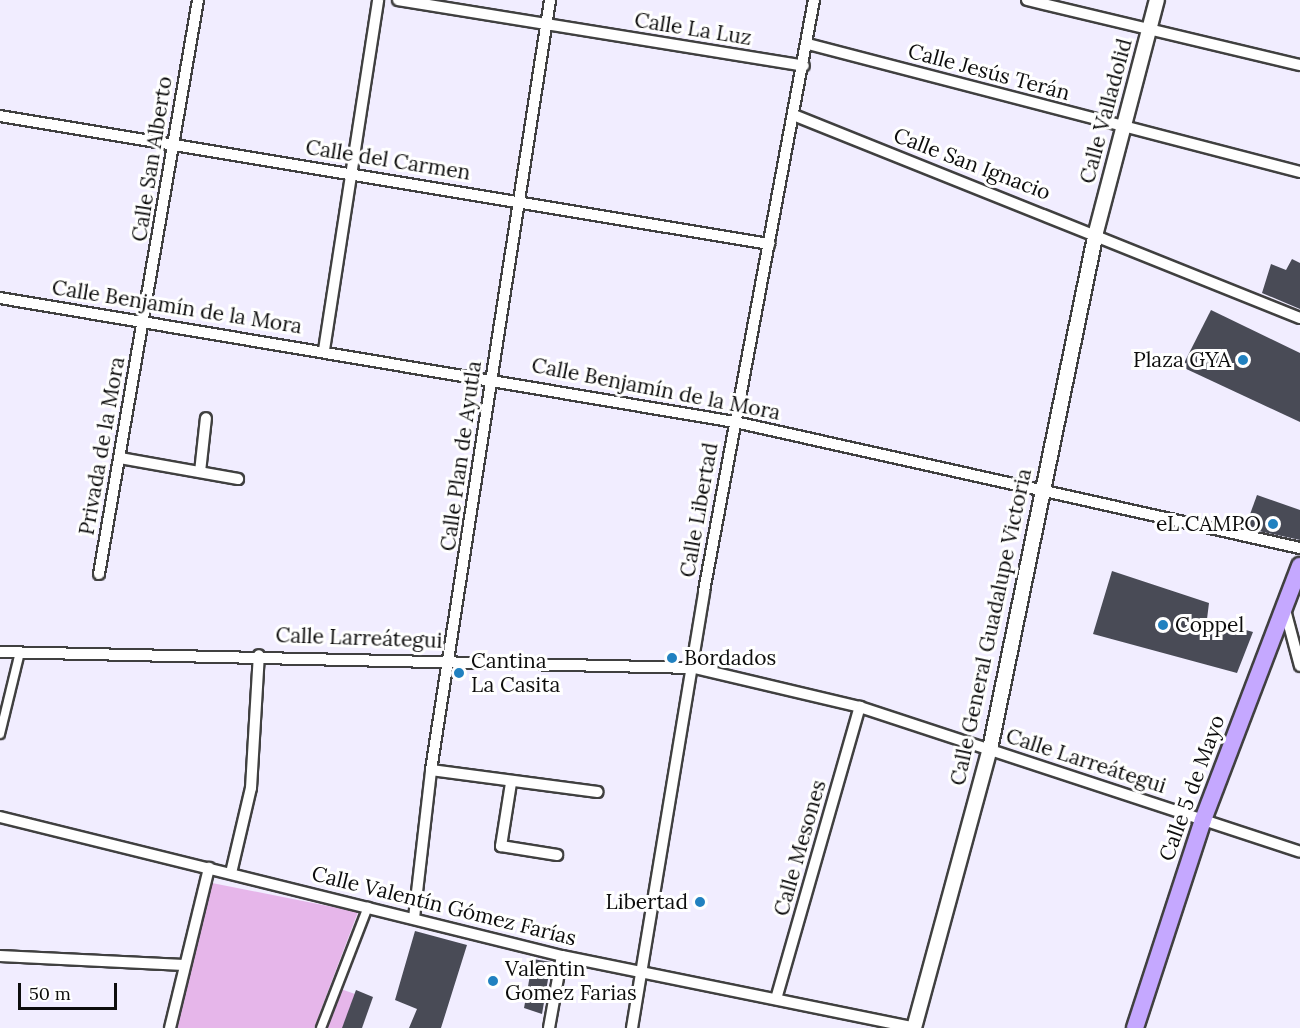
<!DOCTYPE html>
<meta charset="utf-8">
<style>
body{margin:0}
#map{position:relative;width:1300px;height:1028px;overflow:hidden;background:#f1edff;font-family:Lora,serif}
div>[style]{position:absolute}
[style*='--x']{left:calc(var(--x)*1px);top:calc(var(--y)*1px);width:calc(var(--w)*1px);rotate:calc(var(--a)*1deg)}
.green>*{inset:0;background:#e6b6ea}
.building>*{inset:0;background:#494b56}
.roads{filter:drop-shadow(2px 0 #404040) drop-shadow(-2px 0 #404040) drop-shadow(0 2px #404040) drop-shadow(0 -2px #404040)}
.pedestrian>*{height:8px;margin:-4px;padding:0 4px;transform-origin:4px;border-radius:4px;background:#fff}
.minor>*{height:10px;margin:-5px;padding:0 5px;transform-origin:5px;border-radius:5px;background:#fff}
.tertiary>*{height:14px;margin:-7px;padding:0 7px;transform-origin:7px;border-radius:7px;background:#fff}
.secondary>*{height:16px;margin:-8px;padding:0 8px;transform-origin:8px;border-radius:8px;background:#c5a8ff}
.dots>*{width:16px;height:16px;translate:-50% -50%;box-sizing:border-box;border:3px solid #fff;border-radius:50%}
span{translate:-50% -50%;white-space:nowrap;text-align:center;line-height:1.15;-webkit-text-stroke:6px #fff;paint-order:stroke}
.street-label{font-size:21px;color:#0d0d0d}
.poi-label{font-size:21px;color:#0d0d0d}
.right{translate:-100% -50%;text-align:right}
.left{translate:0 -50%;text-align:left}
.scale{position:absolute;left:18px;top:983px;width:99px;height:27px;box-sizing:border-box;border:3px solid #0d0d0d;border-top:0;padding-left:8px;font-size:18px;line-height:21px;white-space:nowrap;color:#0d0d0d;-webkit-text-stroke:4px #fff;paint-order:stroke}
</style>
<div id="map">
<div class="green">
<i style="clip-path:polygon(212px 883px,358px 912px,314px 1028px,177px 1028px)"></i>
<i style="clip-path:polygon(338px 988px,355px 994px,343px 1028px,324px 1028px)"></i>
</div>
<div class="building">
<i style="clip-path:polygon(1292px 259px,1300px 263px,1300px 309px,1262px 293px,1271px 264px,1286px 270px)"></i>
<i style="clip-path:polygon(1211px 310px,1300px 353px,1300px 422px,1182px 367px)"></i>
<i style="clip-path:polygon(1257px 495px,1300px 510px,1300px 540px,1245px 528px)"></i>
<i style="clip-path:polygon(1112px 571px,1209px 603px,1207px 619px,1253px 632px,1237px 673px,1093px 634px)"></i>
<i style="clip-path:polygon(415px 931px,467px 945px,441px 1028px,409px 1028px,417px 1009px,395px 1000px)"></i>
<i style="clip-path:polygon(533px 959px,551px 962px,542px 1014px,524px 1008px)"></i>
<i style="clip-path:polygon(356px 990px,373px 997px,362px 1028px,342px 1028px)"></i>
</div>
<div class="roads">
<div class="pedestrian">
<i style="--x:0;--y:734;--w:84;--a:-76.3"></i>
<i style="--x:321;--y:1028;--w:130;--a:-68.8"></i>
</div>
<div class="minor">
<i style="--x:398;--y:0;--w:411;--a:9.2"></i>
<i style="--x:1027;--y:0;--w:281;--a:13.4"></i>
<i style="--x:808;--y:44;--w:508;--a:14.58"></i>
<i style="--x:0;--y:116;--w:780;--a:9.45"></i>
<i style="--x:796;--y:116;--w:543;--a:21.84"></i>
<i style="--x:0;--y:298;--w:745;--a:9.58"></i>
<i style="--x:735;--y:422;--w:579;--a:12.57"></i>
<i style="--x:324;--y:350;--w:354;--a:-81.2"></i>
<i style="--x:120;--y:458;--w:120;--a:10.1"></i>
<i style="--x:200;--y:472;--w:54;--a:-83.7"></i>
<i style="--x:99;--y:574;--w:582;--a:-80.21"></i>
<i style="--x:1284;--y:606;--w:62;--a:75.1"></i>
<i style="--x:0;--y:652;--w:695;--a:1.32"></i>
<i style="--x:695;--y:668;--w:170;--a:13.3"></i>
<i style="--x:860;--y:707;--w:463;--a:18.2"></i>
<i style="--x:431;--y:770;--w:168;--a:7.5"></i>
<i style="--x:511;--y:783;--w:64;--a:99"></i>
<i style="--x:501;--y:846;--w:57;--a:9.1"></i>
<i style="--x:0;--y:817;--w:579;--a:13.89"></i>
<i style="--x:562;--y:956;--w:360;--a:11.5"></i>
<i style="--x:231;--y:873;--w:87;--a:-76.8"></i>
<i style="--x:251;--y:788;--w:133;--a:-86.6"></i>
<i style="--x:414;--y:918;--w:149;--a:-83.4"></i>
<i style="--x:431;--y:770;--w:779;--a:-81.21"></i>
<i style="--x:0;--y:956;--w:184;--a:2.8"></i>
<i style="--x:776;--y:999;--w:304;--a:-74"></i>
<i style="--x:170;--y:1028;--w:165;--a:-76.3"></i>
<i style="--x:549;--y:1028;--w:73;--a:-79.8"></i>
<i style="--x:632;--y:1028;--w:443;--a:-80.6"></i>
<i style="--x:704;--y:591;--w:601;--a:-79.46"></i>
</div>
<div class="tertiary">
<i style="--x:914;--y:1028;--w:289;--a:-74.8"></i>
<i style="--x:990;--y:749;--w:528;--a:-78.41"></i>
<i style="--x:1096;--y:232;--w:240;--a:-75.3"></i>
</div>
<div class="secondary">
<i style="--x:1135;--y:1028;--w:219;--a:-71.9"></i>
<i style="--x:1203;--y:820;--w:272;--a:-69.1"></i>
</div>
</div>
<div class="dots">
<i style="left:1243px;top:360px;background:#2181c0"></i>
<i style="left:1273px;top:524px;background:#2181c0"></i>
<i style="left:1163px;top:625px;background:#2181c0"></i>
<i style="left:672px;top:658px;background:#2181c0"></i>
<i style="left:459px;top:673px;background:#2181c0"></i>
<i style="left:700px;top:902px;background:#2181c0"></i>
<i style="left:493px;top:981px;background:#2181c0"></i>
</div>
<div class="street-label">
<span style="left:693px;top:29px;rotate:9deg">Calle La Luz</span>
<span style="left:989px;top:72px;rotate:15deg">Calle Jesús Terán</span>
<span style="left:1106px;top:111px;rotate:-75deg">Calle Valladolid</span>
<span style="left:152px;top:159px;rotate:-81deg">Calle San Alberto</span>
<span style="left:388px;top:160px;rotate:9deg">Calle del Carmen</span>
<span style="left:972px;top:164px;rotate:21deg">Calle San Ignacio</span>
<span style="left:177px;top:307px;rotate:9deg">Calle Benjamín de la Mora</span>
<span style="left:656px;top:389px;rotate:11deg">Calle Benjamín de la Mora</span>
<span style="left:102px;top:446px;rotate:-80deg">Privada de la Mora</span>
<span style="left:461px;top:456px;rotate:-82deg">Calle Plan de Ayutla</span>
<span style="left:699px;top:510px;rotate:-80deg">Calle Libertad</span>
<span style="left:991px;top:627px;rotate:-78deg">Calle General Guadalupe Victoria</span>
<span style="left:359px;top:638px;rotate:2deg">Calle Larreátegui</span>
<span style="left:1086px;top:761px;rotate:18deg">Calle Larreátegui</span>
<span style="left:1192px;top:788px;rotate:-70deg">Calle 5 de Mayo</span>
<span style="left:800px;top:848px;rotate:-74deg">Calle Mesones</span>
<span style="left:444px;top:906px;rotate:14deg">Calle Valentín Gómez Farías</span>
</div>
<div class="poi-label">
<span class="right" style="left:1231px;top:360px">Plaza GYA</span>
<span class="right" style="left:1261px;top:524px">eL CAMPO</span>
<span class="left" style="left:1175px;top:625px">Coppel</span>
<span class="left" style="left:684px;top:658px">Bordados</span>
<span class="left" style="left:471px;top:673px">Cantina<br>La Casita</span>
<span class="right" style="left:688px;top:902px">Libertad</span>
<span class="left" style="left:505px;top:981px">Valentin<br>Gomez Farias</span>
</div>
<div class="scale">50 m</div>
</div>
